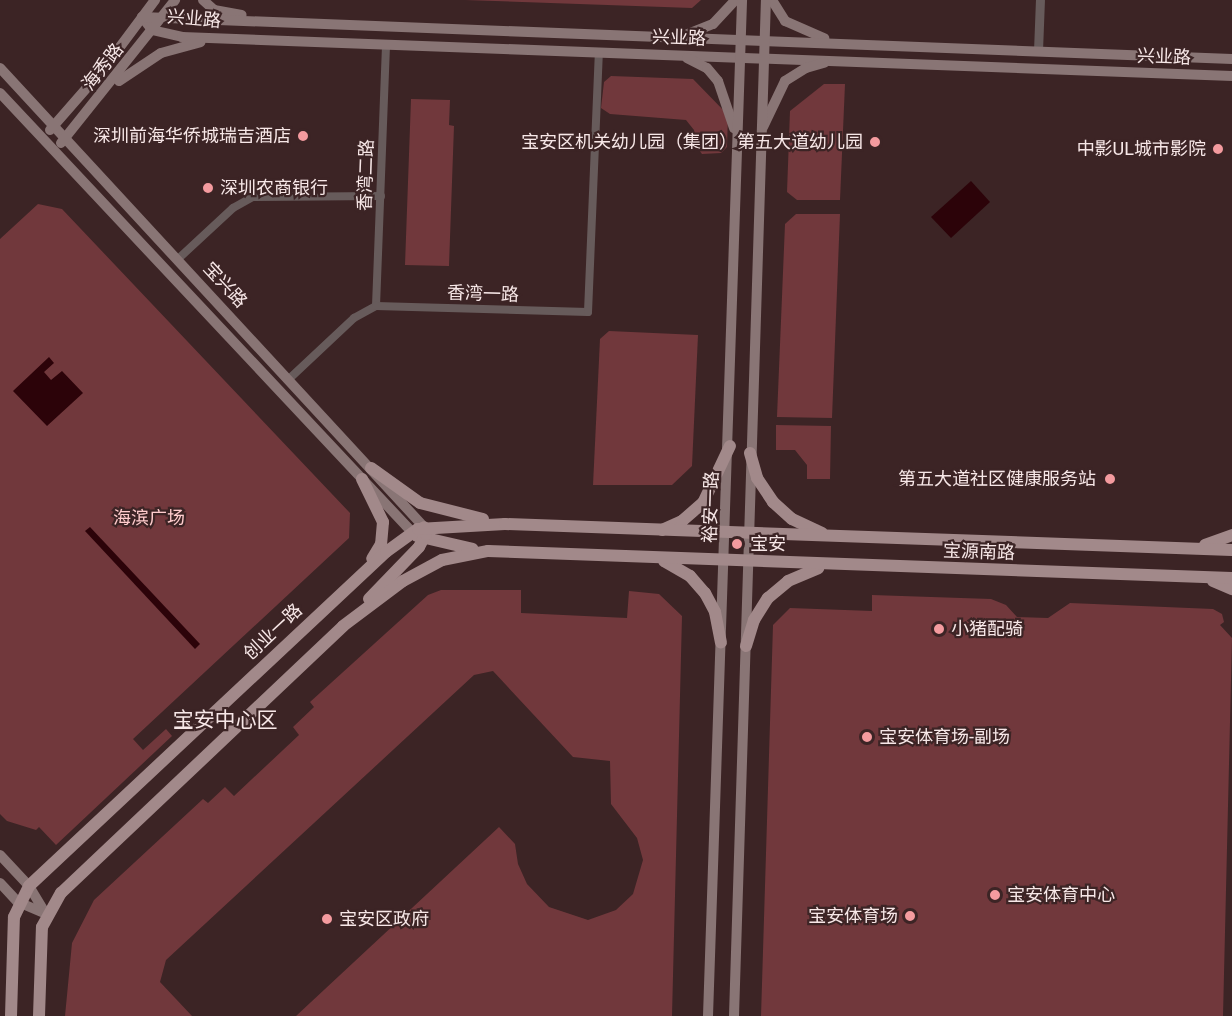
<!DOCTYPE html>
<meta charset="utf-8">
<style>
body{margin:0}
#map{position:relative;width:1232px;height:1016px;overflow:hidden;background:#3c2425;font-family:Roboto,"Noto Sans SC",sans-serif}
div>[style]{position:absolute}
[style*='--x']{left:calc(var(--x)*1px);top:calc(var(--y)*1px);width:calc(var(--w)*1px);rotate:calc(var(--a)*1deg)}
.green>*{inset:0;background:#71383c}
.water>*{inset:0;background:#2c0309}
.minor>*{height:8px;margin:-4px;padding:0 4px;transform-origin:4px;border-radius:4px;background:#675b5b}
.tertiary>*{height:9px;margin:-4.5px;padding:0 4.5px;transform-origin:4.5px;border-radius:4.5px;background:#675b5b}
.secondary>*{height:10px;margin:-5px;padding:0 5px;transform-origin:5px;border-radius:5px;background:#897575}
.primary>*{height:12px;margin:-6px;padding:0 6px;transform-origin:6px;border-radius:6px;background:#a2898a}
.dots>*{width:16px;height:16px;translate:-50% -50%;box-sizing:border-box;border:3px solid #3c2425;border-radius:50%}
span{translate:-50% -50%;white-space:nowrap;text-align:center;line-height:1.15;-webkit-text-stroke:4.5px #3c2425;paint-order:stroke}
.street-label{font-size:18px;color:#f7e7e7}
.poi-label{font-size:18px;color:#f7e7e7}
.right{translate:-100% -50%;text-align:right}
.left{translate:0 -50%;text-align:left}
.park-label{font-size:18px;color:#ffcccd}
.quarter-label{font-size:21px;color:#f7e7e7}
</style>
<div id="map">
<div class="green">
<i style="clip-path:polygon(465px 0,701px 0,692px 8px)"></i>
<i style="clip-path:polygon(611px 76px,693px 79px,728px 115px,727px 147px,721px 153px,702px 154px,696px 146px,694px 130px,686px 120px,610px 114px,601px 108px,604px 82px)"></i>
<i style="clip-path:polygon(824px 84px,845px 84px,840px 200px,797px 200px,787px 192px,790px 111px)"></i>
<i style="clip-path:polygon(411px 99px,450px 100px,449px 125px,454px 126px,449px 266px,405px 265px)"></i>
<i style="clip-path:polygon(38px 204px,62px 209px,350px 513px,349px 538px,133px 739px,143px 750px,166px 729px,172px 736px,56px 845px,39px 827px,36px 830px,7px 821px,0 814px,0 239px)"></i>
<i style="clip-path:polygon(796px 214px,840px 214px,832px 418px,777px 417px,785px 224px)"></i>
<i style="clip-path:polygon(609px 331px,698px 335px,692px 466px,672px 485px,593px 485px,600px 339px)"></i>
<i style="clip-path:polygon(776px 425px,831px 426px,830px 479px,807px 479px,807px 465px,795px 450px,776px 450px)"></i>
<i style="clip-path:polygon(441px 590px,521px 590px,521px 613px,627px 618px,629px 591px,659px 594px,682px 616px,672px 1016px,296px 1016px,499px 827px,515px 844px,518px 864px,527px 884px,549px 907px,588px 920px,616px 910px,633px 894px,643px 860px,637px 838px,611px 804px,610px 761px,573px 757px,493px 671px,474px 675px,166px 960px,160px 982px,192px 1016px,65px 1016px,72px 943px,94px 900px,203px 799px,208px 803px,225px 787px,234px 796px,299px 735px,293px 727px,314px 707px,310px 702px,428px 595px)"></i>
<i style="clip-path:polygon(872px 595px,991px 599px,1006px 605px,1017px 617px,1048px 618px,1070px 603px,1213px 609px,1222px 614px,1224px 622px,1220px 625px,1232px 638px,1223px 1016px,761px 1016px,773px 625px,790px 608px,872px 611px)"></i>
</div>
<div class="water">
<i style="clip-path:polygon(971px 181px,990px 202px,951px 238px,931px 217px)"></i>
<i style="clip-path:polygon(49px 357px,54px 363px,44px 372px,51px 380px,62px 371px,83px 393px,47px 426px,13px 391px)"></i>
<i style="clip-path:polygon(90px 527px,200px 644px,195px 649px,85px 531px)"></i>
</div>
<div class="minor">
<i style="--x:178;--y:259;--w:75;--a:-42.8"></i>
<i style="--x:233;--y:208;--w:23;--a:-29"></i>
<i style="--x:253;--y:197;--w:128;--a:-0.4"></i>
<i style="--x:376;--y:306;--w:261;--a:-87.8"></i>
<i style="--x:289;--y:379;--w:89;--a:-43.2"></i>
<i style="--x:354;--y:318;--w:25;--a:-29"></i>
<i style="--x:376;--y:306;--w:212;--a:1.6"></i>
<i style="--x:588;--y:312;--w:260;--a:-87.6"></i>
</div>
<div class="tertiary">
<i style="--x:1038;--y:51;--w:51;--a:-87.8"></i>
</div>
<div class="secondary">
<i style="--x:203;--y:0;--w:15;--a:42"></i>
<i style="--x:214;--y:10;--w:28;--a:10"></i>
<i style="--x:772;--y:0;--w:25;--a:58"></i>
<i style="--x:785;--y:21;--w:43;--a:23.6"></i>
<i style="--x:142;--y:17;--w:16;--a:52"></i>
<i style="--x:152;--y:30;--w:31;--a:13"></i>
<i style="--x:182;--y:37;--w:1051;--a:2.13"></i>
<i style="--x:142;--y:17;--w:1091;--a:2.21"></i>
<i style="--x:688;--y:34;--w:27;--a:-22"></i>
<i style="--x:713;--y:24;--w:33;--a:-47"></i>
<i style="--x:687;--y:58;--w:22;--a:27"></i>
<i style="--x:707;--y:68;--w:17;--a:50"></i>
<i style="--x:718;--y:81;--w:50;--a:71.2"></i>
<i style="--x:0;--y:68;--w:625;--a:47.27"></i>
<i style="--x:119;--y:81;--w:50;--a:-33.7"></i>
<i style="--x:161;--y:53;--w:41;--a:-15.4"></i>
<i style="--x:0;--y:93;--w:602;--a:46.82"></i>
<i style="--x:763;--y:127;--w:51;--a:-64.4"></i>
<i style="--x:785;--y:81;--w:25;--a:-32"></i>
<i style="--x:806;--y:68;--w:19;--a:-16"></i>
<i style="--x:50;--y:130;--w:84;--a:-48.9"></i>
<i style="--x:105;--y:67;--w:84;--a:-53.3"></i>
<i style="--x:61;--y:143;--w:183;--a:-51.4"></i>
<i style="--x:0;--y:855;--w:42;--a:46.9"></i>
<i style="--x:29;--y:886;--w:33;--a:59"></i>
<i style="--x:0;--y:883;--w:26;--a:47"></i>
<i style="--x:18;--y:902;--w:30;--a:23"></i>
<i style="--x:708;--y:1016;--w:1017;--a:-88.08"></i>
<i style="--x:734;--y:1016;--w:1017;--a:-88.2"></i>
</div>
<div class="primary">
<i style="--x:750;--y:453;--w:26;--a:74"></i>
<i style="--x:757;--y:478;--w:29;--a:56"></i>
<i style="--x:773;--y:502;--w:25;--a:42"></i>
<i style="--x:792;--y:519;--w:33;--a:25"></i>
<i style="--x:371;--y:468;--w:60;--a:35.5"></i>
<i style="--x:420;--y:503;--w:65;--a:14.3"></i>
<i style="--x:362;--y:479;--w:48;--a:64"></i>
<i style="--x:383;--y:522;--w:22;--a:95"></i>
<i style="--x:381;--y:544;--w:17;--a:121"></i>
<i style="--x:662;--y:530;--w:22;--a:-24"></i>
<i style="--x:682;--y:521;--w:28;--a:-41"></i>
<i style="--x:703;--y:503;--w:63;--a:-64.7"></i>
<i style="--x:417;--y:536;--w:57;--a:13.1"></i>
<i style="--x:1205;--y:545;--w:29;--a:-20"></i>
<i style="--x:664;--y:561;--w:30;--a:30"></i>
<i style="--x:690;--y:576;--w:23;--a:49"></i>
<i style="--x:705;--y:593;--w:21;--a:62"></i>
<i style="--x:715;--y:612;--w:31;--a:79"></i>
<i style="--x:1213;--y:581;--w:21;--a:23"></i>
<i style="--x:369;--y:599;--w:72;--a:-46.1"></i>
<i style="--x:419;--y:547;--w:15;--a:-62"></i>
<i style="--x:426;--y:534;--w:7;--a:-106"></i>
<i style="--x:746;--y:646;--w:27;--a:-73"></i>
<i style="--x:754;--y:620;--w:26;--a:-58"></i>
<i style="--x:768;--y:598;--w:26;--a:-40"></i>
<i style="--x:788;--y:581;--w:33;--a:-23"></i>
<i style="--x:11;--y:1016;--w:99;--a:-88.3"></i>
<i style="--x:14;--y:917;--w:34;--a:-64"></i>
<i style="--x:29;--y:886;--w:489;--a:-43.1"></i>
<i style="--x:386;--y:552;--w:39;--a:-36"></i>
<i style="--x:418;--y:529;--w:87;--a:-3.3"></i>
<i style="--x:505;--y:524;--w:727;--a:2.05"></i>
<i style="--x:39;--y:1016;--w:89;--a:-88.1"></i>
<i style="--x:42;--y:927;--w:39;--a:-61"></i>
<i style="--x:61;--y:893;--w:388;--a:-43.4"></i>
<i style="--x:343;--y:626;--w:75;--a:-36.9"></i>
<i style="--x:403;--y:581;--w:44;--a:-28.3"></i>
<i style="--x:442;--y:560;--w:47;--a:-11.1"></i>
<i style="--x:488;--y:551;--w:744;--a:2.08"></i>
</div>
<div class="dots">
<i style="left:303px;top:136px;background:#f49b9f"></i>
<i style="left:875px;top:142px;background:#f49b9f"></i>
<i style="left:1218px;top:149px;background:#f49b9f"></i>
<i style="left:208px;top:188px;background:#f49b9f"></i>
<i style="left:1110px;top:479px;background:#f49b9f"></i>
<i style="left:737px;top:544px;background:#f49b9f"></i>
<i style="left:939px;top:629px;background:#f49b9f"></i>
<i style="left:867px;top:737px;background:#f49b9f"></i>
<i style="left:995px;top:895px;background:#f49b9f"></i>
<i style="left:910px;top:916px;background:#f49b9f"></i>
<i style="left:327px;top:919px;background:#f49b9f"></i>
</div>
<div class="street-label">
<span style="left:194px;top:19px;rotate:5deg">兴业路</span>
<span style="left:679px;top:38px;rotate:2deg">兴业路</span>
<span style="left:1164px;top:57px;rotate:2deg">兴业路</span>
<span style="left:103px;top:67px;rotate:-52deg">海秀路</span>
<span style="left:366px;top:175px;rotate:-88deg">香湾二路</span>
<span style="left:225px;top:285px;rotate:47deg">宝兴路</span>
<span style="left:483px;top:294px;rotate:2deg">香湾一路</span>
<span style="left:711px;top:507px;rotate:-88deg">裕安一路</span>
<span style="left:979px;top:552px;rotate:2deg">宝源南路</span>
<span style="left:273px;top:632px;rotate:-43deg">创业一路</span>
</div>
<div class="poi-label">
<span class="right" style="left:291px;top:136px">深圳前海华侨城瑞吉酒店</span>
<span class="right" style="left:863px;top:142px">宝安区机关幼儿园（集团）第五大道幼儿园</span>
<span class="right" style="left:1206px;top:149px">中影UL城市影院</span>
<span class="left" style="left:220px;top:188px">深圳农商银行</span>
<span class="right" style="left:1096px;top:479px">第五大道社区健康服务站</span>
<span class="left" style="left:750px;top:544px">宝安</span>
<span class="left" style="left:951px;top:629px">小猪配骑</span>
<span class="left" style="left:879px;top:737px">宝安体育场-副场</span>
<span class="left" style="left:1007px;top:895px">宝安体育中心</span>
<span class="right" style="left:898px;top:916px">宝安体育场</span>
<span class="left" style="left:339px;top:919px">宝安区政府</span>
</div>
<div class="park-label">
<span style="left:149px;top:518px">海滨广场</span>
</div>
<div class="quarter-label">
<span style="left:225px;top:720px">宝安中心区</span>
</div>
</div>
